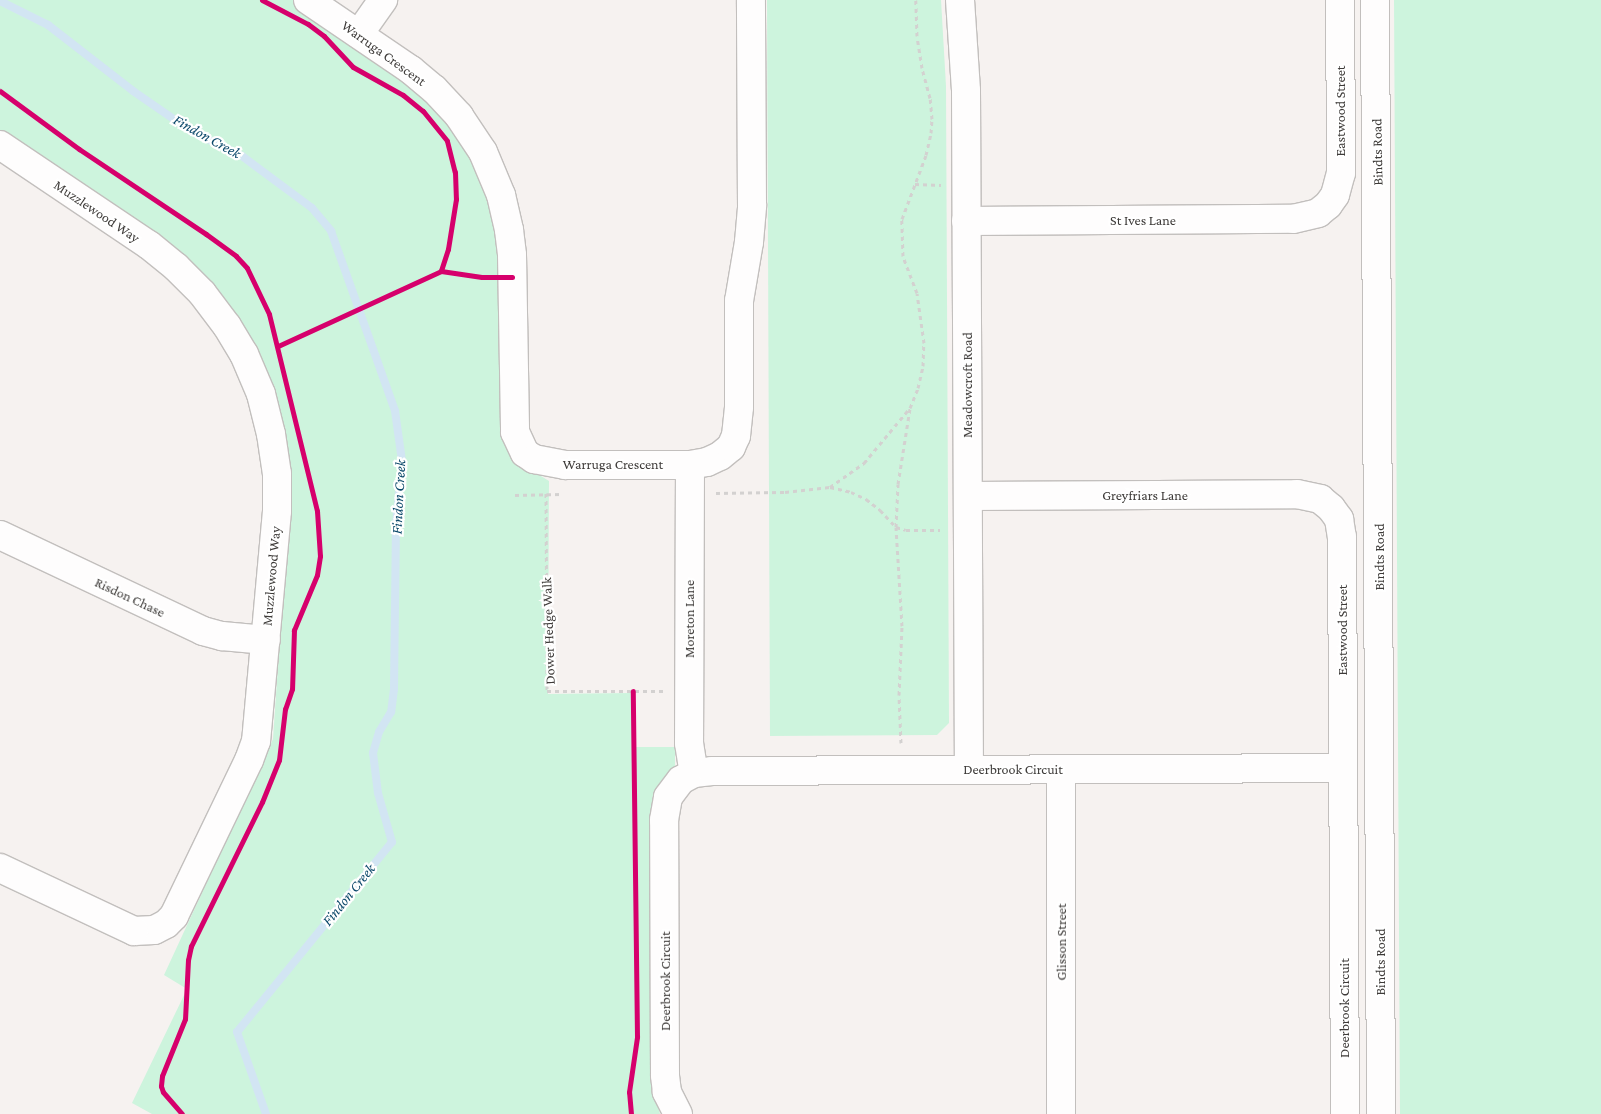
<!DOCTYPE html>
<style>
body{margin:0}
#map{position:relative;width:1601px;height:1114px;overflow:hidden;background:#f6f2f0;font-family:"Crimson Pro",serif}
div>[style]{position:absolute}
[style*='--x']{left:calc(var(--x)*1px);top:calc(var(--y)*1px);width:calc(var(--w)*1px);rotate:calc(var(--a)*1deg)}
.green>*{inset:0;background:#cdf4dd}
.stream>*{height:8px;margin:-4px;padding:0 4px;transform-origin:4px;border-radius:4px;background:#d2e5f3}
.path>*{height:3px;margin-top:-1.5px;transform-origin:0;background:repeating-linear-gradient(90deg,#d3d1d0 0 4px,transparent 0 8px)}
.roads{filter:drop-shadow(1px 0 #c2bfbd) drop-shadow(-1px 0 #c2bfbd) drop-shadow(0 1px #c2bfbd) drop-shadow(0 -1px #c2bfbd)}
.minor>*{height:28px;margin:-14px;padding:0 14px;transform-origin:14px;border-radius:14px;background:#fefdfd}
.cycleway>*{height:5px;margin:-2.5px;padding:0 2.5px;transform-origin:2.5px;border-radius:2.5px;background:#d6006c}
span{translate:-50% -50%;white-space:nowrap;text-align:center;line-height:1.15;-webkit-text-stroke:4.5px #fff;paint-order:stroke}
.street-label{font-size:14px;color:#3e3b39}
.water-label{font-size:15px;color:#0b486a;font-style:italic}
</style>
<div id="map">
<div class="green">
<i style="clip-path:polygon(0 0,299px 0,448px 115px,486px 193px,499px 242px,504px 443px,515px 460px,549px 481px,548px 694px,632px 693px,633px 747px,675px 747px,675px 768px,662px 780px,653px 795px,650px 815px,653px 1090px,660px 1114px,152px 1114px,132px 1103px,187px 989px,164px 975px,273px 739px,290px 489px,237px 324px,0 132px)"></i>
<i style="clip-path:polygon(767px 0,941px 0,946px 86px,949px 723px,937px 735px,770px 736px)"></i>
<i style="clip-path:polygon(1394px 0,1601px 0,1601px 1114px,1400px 1114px)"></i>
</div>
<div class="stream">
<i style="--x:0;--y:1;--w:54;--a:26.6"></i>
<i style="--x:48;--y:25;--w:108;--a:37.8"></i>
<i style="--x:133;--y:91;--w:70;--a:34.6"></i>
<i style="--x:191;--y:131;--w:57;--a:26.1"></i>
<i style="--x:242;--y:156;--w:87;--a:36.6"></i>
<i style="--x:312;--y:208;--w:30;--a:50"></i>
<i style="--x:331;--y:231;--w:191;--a:70.4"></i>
<i style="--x:395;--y:411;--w:50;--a:82"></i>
<i style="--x:402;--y:461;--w:63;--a:95.4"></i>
<i style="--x:396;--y:524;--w:165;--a:90.7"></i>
<i style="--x:394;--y:689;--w:23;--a:97"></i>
<i style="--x:391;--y:712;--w:23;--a:121"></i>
<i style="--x:379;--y:732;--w:22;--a:106"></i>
<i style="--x:373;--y:753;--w:40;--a:82.9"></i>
<i style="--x:378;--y:793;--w:51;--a:74.1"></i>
<i style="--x:392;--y:842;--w:245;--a:129.2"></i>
<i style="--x:237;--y:1032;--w:87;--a:70.5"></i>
</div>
<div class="path">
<i style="--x:915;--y:184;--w:26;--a:2"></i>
<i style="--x:830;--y:487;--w:42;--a:-35.2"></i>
<i style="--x:864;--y:463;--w:70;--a:-50.2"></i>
<i style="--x:546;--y:493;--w:198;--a:89.7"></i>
<i style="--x:547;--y:691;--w:116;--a:0"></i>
<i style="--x:716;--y:493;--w:69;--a:-0.8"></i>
<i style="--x:785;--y:492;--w:45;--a:-6.3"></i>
<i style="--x:830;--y:487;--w:22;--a:13"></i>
<i style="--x:851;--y:492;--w:17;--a:25"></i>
<i style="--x:866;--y:499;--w:18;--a:38"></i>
<i style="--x:880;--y:510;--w:23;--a:47"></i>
<i style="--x:896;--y:527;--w:10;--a:17"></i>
<i style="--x:906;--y:530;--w:34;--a:0"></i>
<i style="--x:515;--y:495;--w:47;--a:-1.2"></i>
<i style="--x:901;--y:743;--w:48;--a:-92.4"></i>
<i style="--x:899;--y:695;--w:69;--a:-87.5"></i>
<i style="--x:902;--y:626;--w:99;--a:-93.5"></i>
<i style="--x:896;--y:527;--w:43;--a:-87.3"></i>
<i style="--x:898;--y:484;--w:77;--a:-81"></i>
<i style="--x:910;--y:408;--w:22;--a:-68"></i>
<i style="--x:918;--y:388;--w:23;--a:-77"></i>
<i style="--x:923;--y:366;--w:23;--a:-88"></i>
<i style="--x:924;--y:343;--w:50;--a:-98"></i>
<i style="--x:917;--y:293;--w:40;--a:-111"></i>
<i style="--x:903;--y:256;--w:37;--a:-92"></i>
<i style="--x:902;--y:219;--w:68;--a:-69.4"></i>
<i style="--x:926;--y:155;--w:23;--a:-77"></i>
<i style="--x:931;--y:133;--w:14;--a:-86"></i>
<i style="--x:932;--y:119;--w:21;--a:-95"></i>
<i style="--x:930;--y:98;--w:31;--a:-105"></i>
<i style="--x:922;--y:68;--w:32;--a:-99"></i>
<i style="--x:917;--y:36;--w:36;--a:-92"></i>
</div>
<div class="roads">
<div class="minor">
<i style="--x:308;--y:0;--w:125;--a:34.2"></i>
<i style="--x:411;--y:70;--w:30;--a:40"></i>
<i style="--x:434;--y:89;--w:37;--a:47"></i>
<i style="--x:459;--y:116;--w:43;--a:56.3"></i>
<i style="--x:483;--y:152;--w:47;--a:67.3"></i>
<i style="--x:501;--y:195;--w:36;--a:77"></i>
<i style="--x:509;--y:230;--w:25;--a:83"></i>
<i style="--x:512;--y:255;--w:177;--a:89"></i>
<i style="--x:515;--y:432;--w:23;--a:65"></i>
<i style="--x:525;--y:453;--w:11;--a:34"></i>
<i style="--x:534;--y:459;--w:32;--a:11"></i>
<i style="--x:565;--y:465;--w:125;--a:0"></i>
<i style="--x:690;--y:465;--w:17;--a:-10"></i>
<i style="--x:707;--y:462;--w:14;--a:-25"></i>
<i style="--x:720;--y:456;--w:14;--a:-39"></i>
<i style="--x:731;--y:447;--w:12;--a:-66"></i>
<i style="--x:736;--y:436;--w:29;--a:-84"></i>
<i style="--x:739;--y:407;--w:106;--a:-90"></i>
<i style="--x:739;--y:301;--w:60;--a:-80.4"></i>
<i style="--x:749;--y:242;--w:37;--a:-85"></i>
<i style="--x:752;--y:205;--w:205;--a:-90.3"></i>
<i style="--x:960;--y:0;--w:91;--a:86.2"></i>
<i style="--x:966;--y:91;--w:679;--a:89.75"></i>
<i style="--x:1375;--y:0;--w:1114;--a:89.69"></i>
<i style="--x:359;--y:34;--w:42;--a:-54.8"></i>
<i style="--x:0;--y:145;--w:179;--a:33.9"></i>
<i style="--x:149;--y:245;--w:35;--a:39"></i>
<i style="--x:176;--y:267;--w:37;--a:45"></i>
<i style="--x:202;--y:293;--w:41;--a:52.9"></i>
<i style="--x:227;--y:326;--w:33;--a:59"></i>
<i style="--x:244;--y:354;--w:43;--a:67"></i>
<i style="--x:261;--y:394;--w:41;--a:76"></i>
<i style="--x:271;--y:434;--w:40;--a:81.5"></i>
<i style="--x:277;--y:474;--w:37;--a:90"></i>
<i style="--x:277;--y:511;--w:231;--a:95.2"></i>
<i style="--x:256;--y:741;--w:20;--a:110"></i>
<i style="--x:249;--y:760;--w:173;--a:115.7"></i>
<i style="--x:174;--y:916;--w:11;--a:135"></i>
<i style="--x:166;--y:924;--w:13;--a:153"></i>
<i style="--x:154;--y:930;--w:20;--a:177"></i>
<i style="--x:134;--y:931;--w:148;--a:-154.8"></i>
<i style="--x:966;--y:221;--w:327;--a:-0.4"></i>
<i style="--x:1293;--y:219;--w:26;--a:-13"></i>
<i style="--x:1318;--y:213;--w:13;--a:-39"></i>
<i style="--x:1328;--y:205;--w:12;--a:-55"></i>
<i style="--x:1335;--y:195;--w:23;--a:-75"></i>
<i style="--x:1341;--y:173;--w:173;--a:-90.3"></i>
<i style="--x:690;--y:465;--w:278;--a:90.2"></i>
<i style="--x:689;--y:743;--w:30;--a:81"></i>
<i style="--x:968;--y:496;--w:329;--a:-0.3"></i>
<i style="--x:1297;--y:494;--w:24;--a:12"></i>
<i style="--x:1320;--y:499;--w:14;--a:39"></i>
<i style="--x:1331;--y:508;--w:14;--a:54"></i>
<i style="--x:1339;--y:519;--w:18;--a:81"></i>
<i style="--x:1342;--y:537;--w:577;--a:89.7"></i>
<i style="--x:0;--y:535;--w:225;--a:25.3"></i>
<i style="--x:203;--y:631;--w:20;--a:15"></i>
<i style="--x:222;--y:636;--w:44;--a:5.2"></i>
<i style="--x:1061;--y:769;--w:345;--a:90"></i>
<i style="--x:678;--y:1114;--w:25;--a:-117"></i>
<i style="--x:667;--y:1092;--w:17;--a:-97"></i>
<i style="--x:665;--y:1075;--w:255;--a:-90.2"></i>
<i style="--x:664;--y:820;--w:23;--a:-80"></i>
<i style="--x:668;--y:797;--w:21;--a:-53"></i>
<i style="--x:681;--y:780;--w:15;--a:-28"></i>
<i style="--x:694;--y:773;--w:18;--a:-6"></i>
<i style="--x:712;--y:771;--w:631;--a:-0.27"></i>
</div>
</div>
<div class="cycleway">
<i style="--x:262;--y:0;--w:52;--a:27.6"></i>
<i style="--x:308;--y:24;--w:20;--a:37"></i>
<i style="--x:324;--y:36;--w:42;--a:46.9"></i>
<i style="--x:353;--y:67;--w:57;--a:29.2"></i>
<i style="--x:403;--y:95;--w:26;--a:39"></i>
<i style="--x:423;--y:111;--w:38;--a:51"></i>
<i style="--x:447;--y:141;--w:32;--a:76"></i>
<i style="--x:455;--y:172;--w:27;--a:88"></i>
<i style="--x:456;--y:199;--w:51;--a:99.1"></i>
<i style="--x:448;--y:249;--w:23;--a:108"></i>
<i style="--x:0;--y:91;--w:98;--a:36.3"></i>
<i style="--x:79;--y:149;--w:153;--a:33.8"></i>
<i style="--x:206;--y:234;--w:37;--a:36"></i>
<i style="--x:236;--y:256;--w:16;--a:47"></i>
<i style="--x:247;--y:268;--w:51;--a:64.4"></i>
<i style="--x:269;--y:314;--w:203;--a:76.3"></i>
<i style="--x:317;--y:511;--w:45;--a:86.2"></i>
<i style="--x:320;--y:556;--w:19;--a:99"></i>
<i style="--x:317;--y:575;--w:60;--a:112.7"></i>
<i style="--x:294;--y:630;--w:59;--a:91.9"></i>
<i style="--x:292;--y:689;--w:21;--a:109"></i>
<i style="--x:285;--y:709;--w:51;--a:96.7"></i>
<i style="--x:279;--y:760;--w:45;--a:112"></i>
<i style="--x:262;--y:802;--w:161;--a:116.2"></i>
<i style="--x:191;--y:946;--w:14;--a:102"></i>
<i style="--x:188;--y:960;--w:59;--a:92.9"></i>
<i style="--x:185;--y:1019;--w:61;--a:112"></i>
<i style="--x:162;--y:1076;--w:10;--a:96"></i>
<i style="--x:161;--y:1086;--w:6;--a:72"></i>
<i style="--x:163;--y:1092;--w:29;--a:49"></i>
<i style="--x:278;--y:346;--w:179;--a:-24.7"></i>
<i style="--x:441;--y:271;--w:41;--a:8.3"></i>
<i style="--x:482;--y:277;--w:30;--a:0"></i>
<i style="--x:631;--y:1114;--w:22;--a:-95"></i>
<i style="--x:629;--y:1092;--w:56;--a:-81.7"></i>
<i style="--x:637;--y:1037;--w:346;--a:-90.7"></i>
</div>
<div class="street-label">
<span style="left:384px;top:53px;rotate:36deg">Warruga Crescent</span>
<span style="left:1340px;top:111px;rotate:-90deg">Eastwood Street</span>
<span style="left:1377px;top:152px;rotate:-91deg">Bindts Road</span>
<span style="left:97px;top:211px;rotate:34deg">Muzzlewood Way</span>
<span style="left:1143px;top:220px">St Ives Lane</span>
<span style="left:967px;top:385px;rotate:-90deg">Meadowcroft Road</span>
<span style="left:613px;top:464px">Warruga Crescent</span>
<span style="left:1145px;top:495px">Greyfriars Lane</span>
<span style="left:1379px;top:557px;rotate:-90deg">Bindts Road</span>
<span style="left:271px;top:576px;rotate:-85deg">Muzzlewood Way</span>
<span style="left:130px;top:597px;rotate:25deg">Risdon Chase</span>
<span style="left:689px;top:619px;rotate:-90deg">Moreton Lane</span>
<span style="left:1342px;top:630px;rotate:-90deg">Eastwood Street</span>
<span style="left:548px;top:631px;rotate:-92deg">Dower Hedge Walk</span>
<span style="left:1013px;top:769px">Deerbrook Circuit</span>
<span style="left:1061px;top:942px;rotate:-90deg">Glisson Street</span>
<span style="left:1380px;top:962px;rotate:-90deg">Bindts Road</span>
<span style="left:665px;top:981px;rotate:-90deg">Deerbrook Circuit</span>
<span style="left:1344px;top:1008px;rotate:-90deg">Deerbrook Circuit</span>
</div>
<div class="water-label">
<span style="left:207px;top:137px;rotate:29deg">Findon Creek</span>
<span style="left:399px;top:497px;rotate:-87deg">Findon Creek</span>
<span style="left:349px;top:895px;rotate:-51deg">Findon Creek</span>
</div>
</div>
